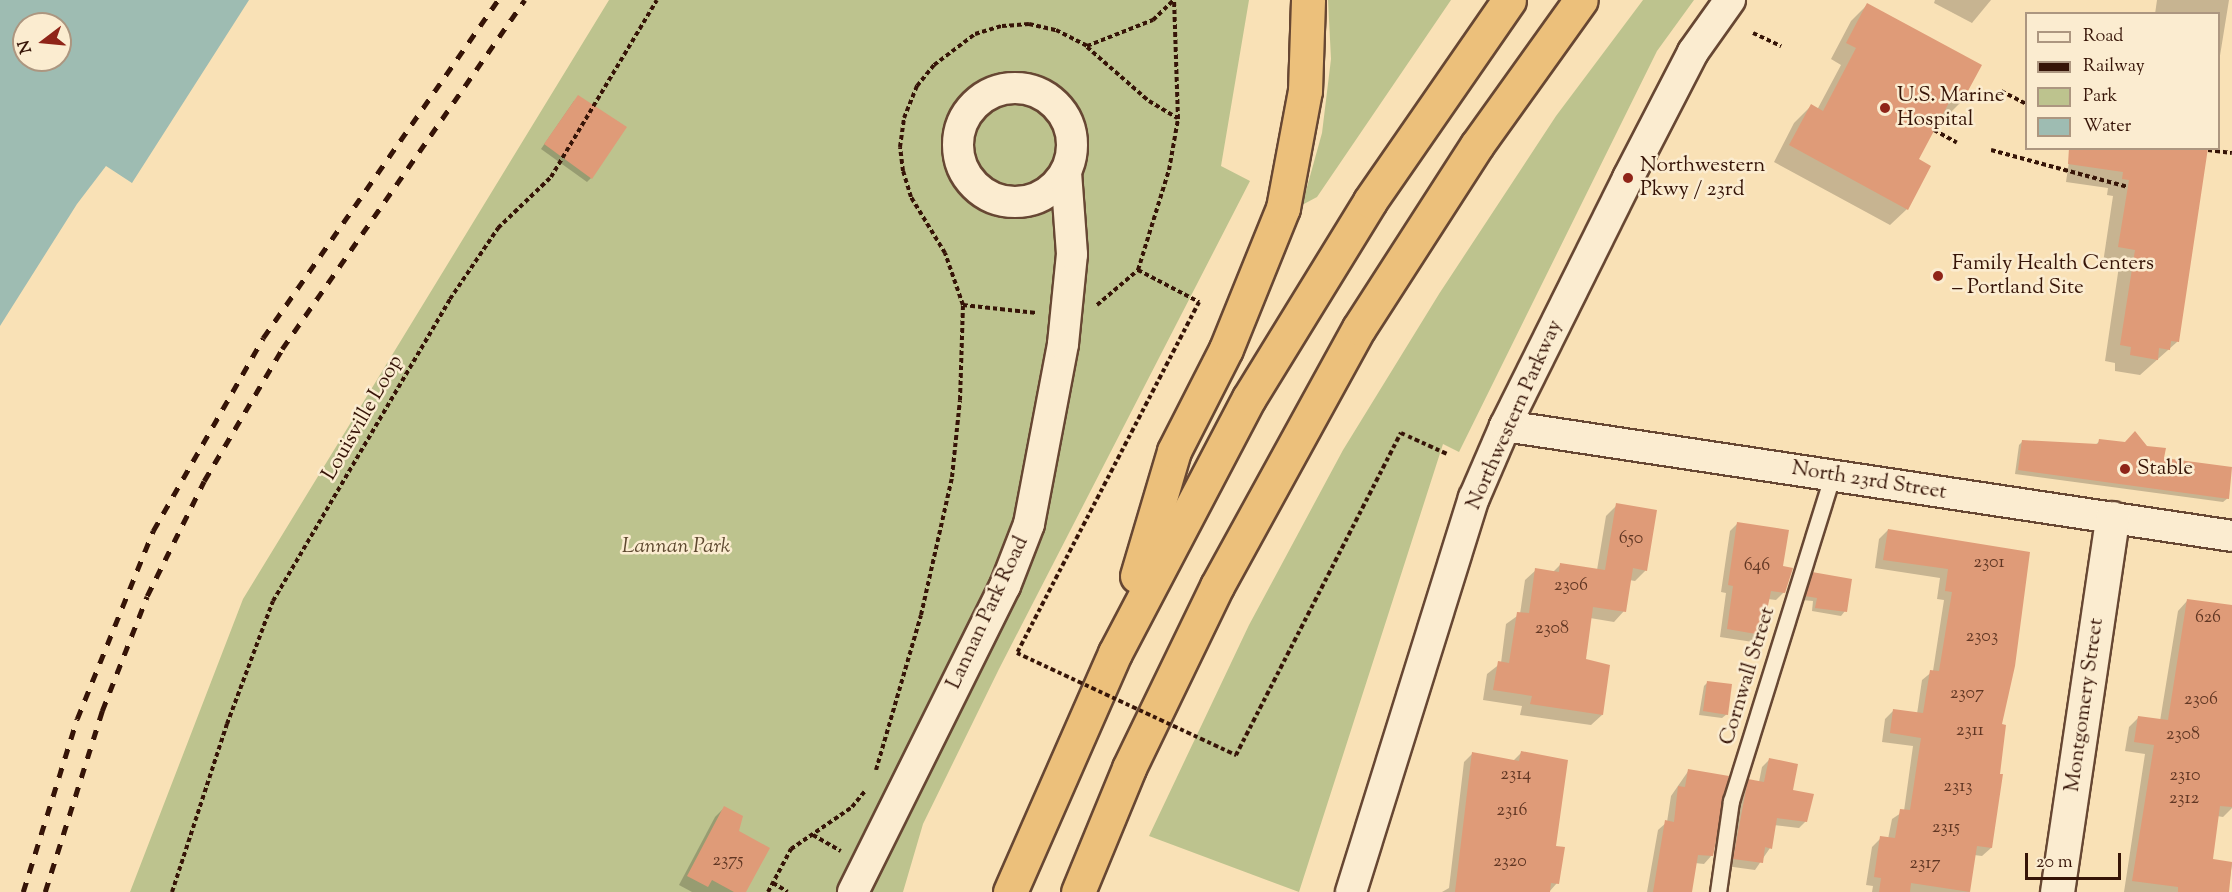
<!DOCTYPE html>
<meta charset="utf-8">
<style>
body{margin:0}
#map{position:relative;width:2232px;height:892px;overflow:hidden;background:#f9e1b6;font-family:"Sorts Mill Goudy",serif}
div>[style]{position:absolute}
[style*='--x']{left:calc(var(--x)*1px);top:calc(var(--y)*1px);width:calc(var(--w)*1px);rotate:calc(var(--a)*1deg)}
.green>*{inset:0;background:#bdc38e}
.water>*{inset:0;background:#9ebcb2}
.shadow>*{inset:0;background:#0003}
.building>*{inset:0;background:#df9b78}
.path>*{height:4px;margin-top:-2px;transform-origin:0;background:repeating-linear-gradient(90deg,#361407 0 4.5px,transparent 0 7.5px)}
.roads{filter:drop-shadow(2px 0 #674733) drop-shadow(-2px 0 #674733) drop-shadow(0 2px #674733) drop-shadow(0 -2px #674733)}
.lane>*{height:15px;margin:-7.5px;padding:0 7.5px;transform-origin:7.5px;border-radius:7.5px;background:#fbecd0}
.street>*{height:30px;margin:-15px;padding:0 15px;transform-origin:15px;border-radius:15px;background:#fbecd0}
.street>.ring{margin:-15px;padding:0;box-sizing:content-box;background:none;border:30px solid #fbecd0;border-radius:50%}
.secondary>*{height:33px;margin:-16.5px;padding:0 16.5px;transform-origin:16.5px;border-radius:16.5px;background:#fbecd0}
.highway>*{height:33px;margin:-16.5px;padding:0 16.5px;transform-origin:16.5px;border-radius:16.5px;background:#ecc07b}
.rail>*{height:4.5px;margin-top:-2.25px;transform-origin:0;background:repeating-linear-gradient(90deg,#361407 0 10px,transparent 0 20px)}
.path-bridge>*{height:4px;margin-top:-2px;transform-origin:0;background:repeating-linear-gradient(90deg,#361407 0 4.5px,transparent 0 7.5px)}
.dots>*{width:16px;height:16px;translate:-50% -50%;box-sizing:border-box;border:3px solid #fbecd0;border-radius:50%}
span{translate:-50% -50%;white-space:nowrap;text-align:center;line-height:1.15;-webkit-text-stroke:5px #fbecd0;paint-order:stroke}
.number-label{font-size:18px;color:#603623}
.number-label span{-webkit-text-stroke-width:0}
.poi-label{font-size:21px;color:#361407}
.left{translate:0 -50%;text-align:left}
.street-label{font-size:21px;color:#361407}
.park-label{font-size:21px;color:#5e4930;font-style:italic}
.legend{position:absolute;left:2025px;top:12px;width:195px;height:138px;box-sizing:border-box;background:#fbecd0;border:2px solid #ac9680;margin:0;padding:8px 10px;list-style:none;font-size:18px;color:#361407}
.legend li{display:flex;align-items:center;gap:12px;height:30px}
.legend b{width:30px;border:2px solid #ac9680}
.north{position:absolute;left:12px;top:12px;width:60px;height:60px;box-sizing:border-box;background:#fbecd0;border:2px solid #ac9680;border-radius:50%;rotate:254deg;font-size:16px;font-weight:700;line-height:24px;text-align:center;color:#361407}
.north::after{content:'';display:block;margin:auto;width:21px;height:27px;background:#8f2418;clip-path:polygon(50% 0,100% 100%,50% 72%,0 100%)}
.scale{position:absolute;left:2025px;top:853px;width:96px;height:27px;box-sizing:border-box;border:3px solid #361407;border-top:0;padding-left:8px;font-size:18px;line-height:21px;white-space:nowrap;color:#361407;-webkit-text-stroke:4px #fbecd0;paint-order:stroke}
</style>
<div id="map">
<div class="green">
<i style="clip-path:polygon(609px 0,1249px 0,1221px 166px,1250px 181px,999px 669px,923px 824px,903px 892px,130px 892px,243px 599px)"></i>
<i style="clip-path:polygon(1328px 0,1451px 0,1317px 197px,1302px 205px,1322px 133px,1331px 59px)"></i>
<i style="clip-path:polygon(1643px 0,1694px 0,1657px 51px,1459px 452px,1443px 444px,1299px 892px,1149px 836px,1249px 625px,1343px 450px,1439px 294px,1556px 116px)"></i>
</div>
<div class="water">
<i style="clip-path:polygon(evenodd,0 0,249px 0,132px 183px,106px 166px,77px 204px,0 326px,0 0,24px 24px,60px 24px,60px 60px,24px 60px,24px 24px)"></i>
</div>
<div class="shadow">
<i style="clip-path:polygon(1935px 0,1991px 0,1972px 23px,1934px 3px)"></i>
<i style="clip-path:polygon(2157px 0,2229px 0,2218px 68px,2218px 14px,2155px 14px)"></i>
<i style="clip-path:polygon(1867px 5px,1961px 102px,1945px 118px,1940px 115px,1917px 160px,1907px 209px,1890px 225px,1774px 162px,1794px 123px,1811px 106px,1817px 110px,1841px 65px,1831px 59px,1851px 21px)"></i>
<i style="clip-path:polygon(574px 101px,591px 178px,587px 182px,541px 149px)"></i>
<i style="clip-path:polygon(2071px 148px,2206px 148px,2177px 342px,2140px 375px,2115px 371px,2115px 363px,2105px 361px,2119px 266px,2103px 263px,2113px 196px,2107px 195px,2108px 188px,2066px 182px)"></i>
<i style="clip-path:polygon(2023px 441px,2095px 445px,2100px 441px,2162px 459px,2228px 498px,2223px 502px,2015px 474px,2019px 445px)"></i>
<i style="clip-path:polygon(1617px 505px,1646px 570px,1635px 581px,1629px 580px,1624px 611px,1614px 622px,1590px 618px,1584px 660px,1602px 715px,1591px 725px,1520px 715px,1522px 706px,1483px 700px,1487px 674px,1501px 663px,1506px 624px,1520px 614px,1525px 580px,1536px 570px,1553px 572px,1560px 565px,1597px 570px,1606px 516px)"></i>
<i style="clip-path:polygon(1738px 523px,1781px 568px,1784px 592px,1776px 600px,1768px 599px,1760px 635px,1753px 642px,1720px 637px,1726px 593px,1721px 592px,1730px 531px)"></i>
<i style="clip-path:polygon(1888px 530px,2029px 553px,2000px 726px,1991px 848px,1982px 856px,1974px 855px,1969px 892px,1872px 892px,1873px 886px,1866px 885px,1872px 847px,1881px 838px,1888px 839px,1892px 819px,1904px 811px,1913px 746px,1882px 742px,1885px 719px,1894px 710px,1917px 714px,1922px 680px,1933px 671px,1944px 600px,1937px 599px,1940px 578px,1875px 568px,1879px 539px)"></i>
<i style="clip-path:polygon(1813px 573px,1845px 611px,1841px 616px,1812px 611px,1813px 601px,1802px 600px)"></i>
<i style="clip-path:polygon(2187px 601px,2232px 607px,2232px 808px,2223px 817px,2217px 816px,2211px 860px,2232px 863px,2228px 892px,2124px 892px,2145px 754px,2125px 751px,2129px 727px,2138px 718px,2160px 721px,2178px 611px)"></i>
<i style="clip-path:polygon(1708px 682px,1727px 714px,1722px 718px,1699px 715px,1704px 686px)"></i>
<i style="clip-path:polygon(1473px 753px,1513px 761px,1521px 753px,1554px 847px,1557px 883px,1549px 892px,1442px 892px,1449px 888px,1464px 762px)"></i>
<i style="clip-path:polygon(1769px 760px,1806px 821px,1799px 828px,1774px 825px,1770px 848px,1755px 870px,1726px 866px,1742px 788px,1749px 781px,1759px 782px,1762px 767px)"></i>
<i style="clip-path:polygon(1689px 770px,1712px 855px,1704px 864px,1695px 863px,1690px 892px,1647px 892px,1658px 830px,1667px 822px,1671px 796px)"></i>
<i style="clip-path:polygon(724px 808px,745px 892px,692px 892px,679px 885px,715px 817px)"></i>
</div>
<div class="building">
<i style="clip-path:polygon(1867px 3px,1982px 65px,1962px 102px,1952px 97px,1919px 159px,1931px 166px,1908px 210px,1789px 145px,1811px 104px,1823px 111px,1856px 48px,1846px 43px)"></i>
<i style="clip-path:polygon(578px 95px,627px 127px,592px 179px,544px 144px)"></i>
<i style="clip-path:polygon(2069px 148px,2208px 148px,2179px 342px,2171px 341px,2170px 350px,2159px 348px,2158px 360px,2130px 355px,2131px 347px,2120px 345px,2135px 250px,2118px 247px,2129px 180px,2122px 179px,2123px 172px,2068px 164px)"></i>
<i style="clip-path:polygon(2135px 431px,2147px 446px,2166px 448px,2164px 458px,2232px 467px,2229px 499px,2018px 470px,2022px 440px,2098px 444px,2099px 439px,2125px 442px)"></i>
<i style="clip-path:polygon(1616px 503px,1657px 510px,1647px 571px,1633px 568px,1626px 612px,1593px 607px,1586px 659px,1610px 665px,1603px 715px,1530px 704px,1532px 696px,1493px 690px,1498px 661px,1509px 663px,1517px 612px,1529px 613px,1535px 568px,1559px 572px,1560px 563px,1605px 570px)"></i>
<i style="clip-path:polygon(1737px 522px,1789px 530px,1783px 566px,1793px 568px,1785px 593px,1771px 591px,1762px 635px,1727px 629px,1733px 586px,1728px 585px)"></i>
<i style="clip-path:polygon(1888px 529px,2030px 552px,2015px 666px,2002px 724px,2006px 725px,2000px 774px,2003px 774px,1992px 848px,1977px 846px,1970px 892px,1911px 883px,1910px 892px,1879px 892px,1881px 878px,1874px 877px,1880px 836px,1895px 838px,1900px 809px,1910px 810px,1921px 738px,1890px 733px,1893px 709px,1923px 713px,1930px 670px,1939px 671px,1952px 592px,1945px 591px,1948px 569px,1883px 560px)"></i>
<i style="clip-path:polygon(1812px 572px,1852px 579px,1847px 612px,1815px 608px,1817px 598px,1805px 596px)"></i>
<i style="clip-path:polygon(2187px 599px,2232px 605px,2232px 807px,2220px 806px,2213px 859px,2232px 862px,2229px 892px,2178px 892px,2178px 887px,2132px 881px,2154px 745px,2134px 742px,2138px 716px,2168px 720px)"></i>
<i style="clip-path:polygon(1707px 681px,1732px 684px,1728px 715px,1703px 711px)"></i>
<i style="clip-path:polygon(1521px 751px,1568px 760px,1556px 846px,1565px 847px,1559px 884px,1551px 883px,1550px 892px,1455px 892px,1472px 752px,1519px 761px)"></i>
<i style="clip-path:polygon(1769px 758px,1798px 764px,1793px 790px,1814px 794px,1807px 822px,1777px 818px,1772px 849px,1765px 847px,1763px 863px,1733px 859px,1748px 779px,1764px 782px)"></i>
<i style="clip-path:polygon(1688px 769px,1729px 776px,1713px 856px,1698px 855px,1692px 892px,1653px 892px,1665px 820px,1674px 822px,1678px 786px,1685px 787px)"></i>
<i style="clip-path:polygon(724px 806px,743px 816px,739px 831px,770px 848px,746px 892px,734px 892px,712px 880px,708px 887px,687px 876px)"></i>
</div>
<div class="path">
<i style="--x:1753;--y:33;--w:31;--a:25"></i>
<i style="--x:1087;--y:47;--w:82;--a:41.1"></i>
<i style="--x:1149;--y:101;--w:33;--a:31"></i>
<i style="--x:2001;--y:91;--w:28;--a:27"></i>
<i style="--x:1934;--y:130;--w:26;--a:29"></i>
<i style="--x:1991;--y:150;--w:142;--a:15.1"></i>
<i style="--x:2208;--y:150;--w:24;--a:7"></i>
<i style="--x:1138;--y:270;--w:69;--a:27.7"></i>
<i style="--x:963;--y:305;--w:55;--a:-109.1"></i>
<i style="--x:945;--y:253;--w:66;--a:-121.3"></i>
<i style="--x:911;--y:197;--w:27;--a:-107"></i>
<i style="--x:903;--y:171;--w:24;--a:-97"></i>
<i style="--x:900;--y:147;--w:29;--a:-82"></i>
<i style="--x:904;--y:118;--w:35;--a:-68"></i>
<i style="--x:917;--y:86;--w:27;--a:-51"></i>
<i style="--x:934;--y:65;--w:51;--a:-37.1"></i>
<i style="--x:975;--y:34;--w:28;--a:-17"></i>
<i style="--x:1002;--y:26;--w:27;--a:-4"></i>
<i style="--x:1029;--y:24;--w:28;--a:13"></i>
<i style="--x:1056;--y:30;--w:35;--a:27"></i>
<i style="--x:1087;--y:46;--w:71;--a:-21.5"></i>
<i style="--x:1153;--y:20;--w:29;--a:-44"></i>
<i style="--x:1097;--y:305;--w:54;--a:-40.5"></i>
<i style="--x:1138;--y:270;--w:105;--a:-72.8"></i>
<i style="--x:1169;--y:170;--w:52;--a:-80"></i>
<i style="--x:1178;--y:119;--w:118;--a:-91.9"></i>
<i style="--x:876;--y:770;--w:161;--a:-73.8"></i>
<i style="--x:921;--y:615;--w:141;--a:-77.3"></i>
<i style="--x:952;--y:477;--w:77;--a:-84.1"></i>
<i style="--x:960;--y:400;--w:95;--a:-88.2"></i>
<i style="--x:963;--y:305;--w:74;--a:6.2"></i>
<i style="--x:813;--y:835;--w:32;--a:30"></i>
<i style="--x:773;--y:883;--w:17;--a:31"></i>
<i style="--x:172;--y:892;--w:177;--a:-71.9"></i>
<i style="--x:227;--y:724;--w:131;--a:-69.5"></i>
<i style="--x:273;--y:601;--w:350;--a:-59.6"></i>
<i style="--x:450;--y:299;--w:86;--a:-55.9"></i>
<i style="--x:498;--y:228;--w:74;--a:-43.9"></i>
<i style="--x:551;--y:177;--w:206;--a:-59.1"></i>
<i style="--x:768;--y:892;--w:49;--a:-61.9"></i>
<i style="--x:791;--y:849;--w:74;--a:-34.5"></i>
<i style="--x:852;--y:807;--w:22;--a:-51"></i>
</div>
<div class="roads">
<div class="lane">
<i style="--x:1718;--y:892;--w:92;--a:-81.9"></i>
<i style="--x:1731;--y:801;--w:340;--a:-72.7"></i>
</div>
<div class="street">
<i class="ring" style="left:958px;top:88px;width:84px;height:84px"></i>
<i style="--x:1505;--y:426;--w:735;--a:8.6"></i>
<i style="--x:853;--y:892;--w:342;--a:-63.6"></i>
<i style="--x:1005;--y:586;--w:66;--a:-68.8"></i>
<i style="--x:1029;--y:524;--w:183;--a:-79.3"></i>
<i style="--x:1063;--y:344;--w:90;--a:-84.3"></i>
<i style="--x:1072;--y:254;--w:82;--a:-94.2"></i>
<i style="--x:1351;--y:892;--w:413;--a:-72.7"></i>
<i style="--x:1474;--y:498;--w:78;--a:-66.7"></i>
<i style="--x:1505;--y:426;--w:277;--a:-63.6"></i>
<i style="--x:1628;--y:178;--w:142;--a:-62.7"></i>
<i style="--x:1693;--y:52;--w:64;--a:-54.6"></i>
</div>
<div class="secondary">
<i style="--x:2057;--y:892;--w:378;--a:-81.6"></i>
</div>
<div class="highway">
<i style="--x:1137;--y:576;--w:130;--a:-73.5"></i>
<i style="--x:1174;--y:451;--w:114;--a:-63"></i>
<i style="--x:1226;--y:349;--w:152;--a:-68"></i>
<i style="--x:1283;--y:208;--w:119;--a:-79.4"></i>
<i style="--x:1305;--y:91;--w:91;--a:-88.1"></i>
<i style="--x:1010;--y:892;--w:261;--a:-66.3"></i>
<i style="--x:1115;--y:653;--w:288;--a:-62.3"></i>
<i style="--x:1249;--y:398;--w:231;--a:-58.4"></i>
<i style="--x:1370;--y:201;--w:244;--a:-55.3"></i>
<i style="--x:1078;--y:892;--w:134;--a:-67.6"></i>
<i style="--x:1129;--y:768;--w:202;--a:-64.2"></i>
<i style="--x:1217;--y:586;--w:294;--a:-61.2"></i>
<i style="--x:1359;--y:328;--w:218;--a:-57.2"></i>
<i style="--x:1477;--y:145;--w:178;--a:-54.4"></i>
</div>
</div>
<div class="rail">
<i style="--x:23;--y:892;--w:181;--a:-72.7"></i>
<i style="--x:77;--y:719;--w:203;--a:-68"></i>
<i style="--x:153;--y:531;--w:222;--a:-60.3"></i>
<i style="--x:263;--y:338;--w:412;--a:-55.2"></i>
<i style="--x:45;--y:892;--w:190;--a:-72.5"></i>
<i style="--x:102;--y:711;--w:123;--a:-68.6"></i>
<i style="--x:147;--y:596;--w:128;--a:-63.6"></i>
<i style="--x:204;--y:481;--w:153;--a:-59.4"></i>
<i style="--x:282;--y:349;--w:425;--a:-55.2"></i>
</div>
<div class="path-bridge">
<i style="--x:1199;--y:302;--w:395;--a:117.4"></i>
<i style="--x:1017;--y:653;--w:242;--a:25"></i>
<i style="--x:1236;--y:755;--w:362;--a:-62.9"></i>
<i style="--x:1401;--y:433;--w:51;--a:24.5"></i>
</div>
<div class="dots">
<i style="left:1885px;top:108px;background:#8f2418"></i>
<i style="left:1628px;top:178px;background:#8f2418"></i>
<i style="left:1938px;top:276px;background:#8f2418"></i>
<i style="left:2125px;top:469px;background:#8f2418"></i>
</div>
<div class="number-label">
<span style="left:1631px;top:539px">650</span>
<span style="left:1989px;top:563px">2301</span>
<span style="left:1757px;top:566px">646</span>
<span style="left:1571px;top:586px">2306</span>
<span style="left:2208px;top:618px">626</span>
<span style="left:1552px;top:629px">2308</span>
<span style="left:1982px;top:637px">2303</span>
<span style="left:1967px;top:694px">2307</span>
<span style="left:2201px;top:700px">2306</span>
<span style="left:1970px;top:731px">2311</span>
<span style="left:2183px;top:735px">2308</span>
<span style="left:1516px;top:775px">2314</span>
<span style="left:2185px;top:776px">2310</span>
<span style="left:1958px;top:787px">2313</span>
<span style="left:2184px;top:799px">2312</span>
<span style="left:1512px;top:811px">2316</span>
<span style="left:1946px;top:828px">2315</span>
<span style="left:728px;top:861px">2375</span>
<span style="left:1510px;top:862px">2320</span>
<span style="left:1925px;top:864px">2317</span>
</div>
<div class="poi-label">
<span class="left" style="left:1897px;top:108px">U.S. Marine<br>Hospital</span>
<span class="left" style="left:1640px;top:178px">Northwestern<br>Pkwy / 23rd</span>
<span class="left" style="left:1952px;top:276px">Family Health Centers<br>– Portland Site</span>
<span class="left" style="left:2137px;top:469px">Stable</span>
</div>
<div class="street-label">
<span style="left:1515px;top:415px;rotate:-66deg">Northwestern Parkway</span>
<span style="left:363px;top:418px;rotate:-60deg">Louisville Loop</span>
<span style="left:1869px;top:481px;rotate:9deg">North 23rd Street</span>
<span style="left:988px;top:613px;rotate:-65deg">Lannan Park Road</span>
<span style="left:1748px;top:676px;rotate:-73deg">Cornwall Street</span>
<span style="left:2085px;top:705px;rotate:-82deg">Montgomery Street</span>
</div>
<div class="park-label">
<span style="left:676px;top:547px">Lannan Park</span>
</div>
<ul class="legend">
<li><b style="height:8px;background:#fbecd0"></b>Road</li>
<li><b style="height:8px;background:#361407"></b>Railway</li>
<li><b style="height:16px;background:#bdc38e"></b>Park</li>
<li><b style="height:16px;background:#9ebcb2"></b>Water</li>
</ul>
<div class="north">N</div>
<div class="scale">20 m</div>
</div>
